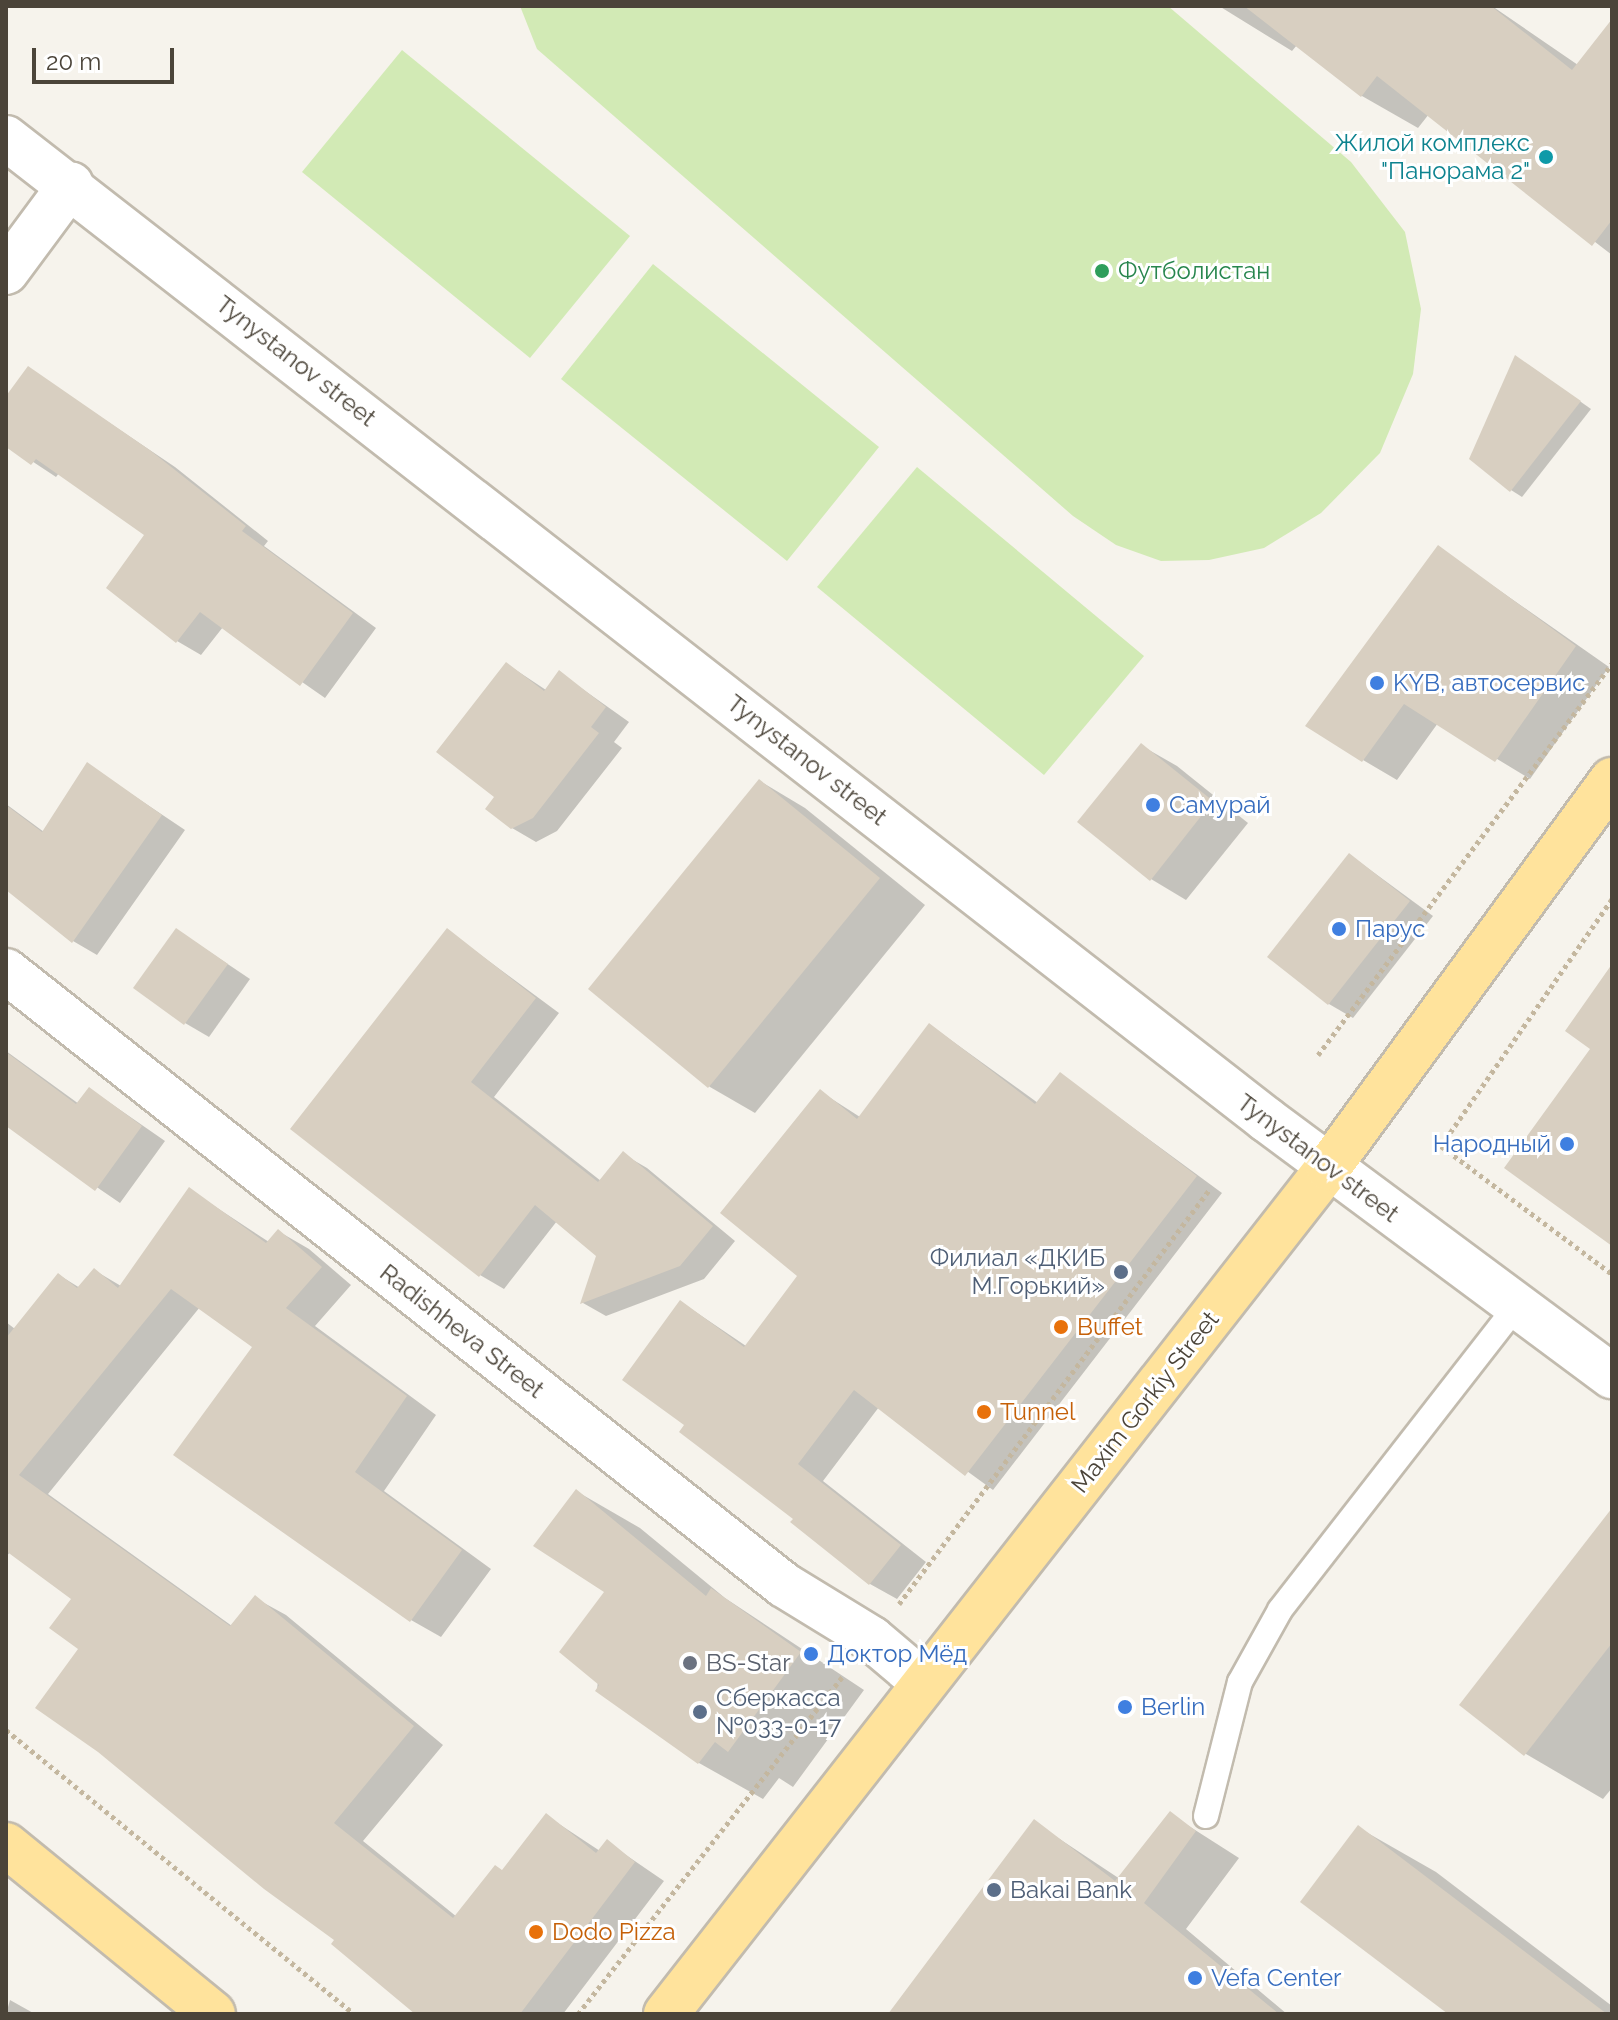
<!DOCTYPE html>
<meta charset="utf-8">
<style>
body{margin:0}
#map{position:relative;width:1618px;height:2020px;overflow:hidden;background:#f6f3ec;font-family:Raleway,sans-serif}
div>[style]{position:absolute}
[style*='--x']{left:calc(var(--x)*1px);top:calc(var(--y)*1px);width:calc(var(--w)*1px);rotate:calc(var(--a)*1deg)}
.green>*{inset:0;background:#d2eab5}
.shadow>*{inset:0;background:#0003}
.building>*{inset:0;background:#d8cfc1}
.path>*{height:5px;margin-top:-2.5px;transform-origin:0;background:repeating-linear-gradient(90deg,#c4b79f 0 4px,transparent 0 8px)}
.roads{filter:drop-shadow(2px 0 #c2bbae) drop-shadow(-2px 0 #c2bbae) drop-shadow(0 2px #c2bbae) drop-shadow(0 -2px #c2bbae)}
.service>*{height:24px;margin:-12px;padding:0 12px;transform-origin:12px;border-radius:12px;background:#fff}
.minor>*{height:44px;margin:-22px;padding:0 22px;transform-origin:22px;border-radius:22px;background:#fff}
.primary>*{height:44px;margin:-22px;padding:0 22px;transform-origin:22px;border-radius:22px;background:#ffe39c}
.dots>*{width:22px;height:22px;translate:-50% -50%;box-sizing:border-box;border:4px solid #fff;border-radius:50%}
span{translate:-50% -50%;white-space:nowrap;text-align:center;line-height:1.15;-webkit-text-stroke:6px #fff;paint-order:stroke}
.culture-label{font-size:24px;color:#0d838f}
.right{translate:-100% -50%;text-align:right}
.leisure-label{font-size:24px;color:#27864d}
.left{translate:0 -50%;text-align:left}
.street-label{font-size:24px;color:#4b4439}
.shop-label{font-size:24px;color:#366cbe}
.service-label{font-size:24px;color:#4e5e75}
.food-label{font-size:24px;color:#c56008}
.worship-label{font-size:24px;color:#5b616d}
.frame{position:absolute;inset:0;border:8px solid #4b4439;pointer-events:none}
.scale{position:absolute;left:32px;top:48px;width:142px;height:36px;box-sizing:border-box;border:4px solid #4b4439;border-top:0;padding-left:10px;font-size:24px;line-height:28px;white-space:nowrap;color:#4b4439;-webkit-text-stroke:6px #fff;paint-order:stroke}
</style>
<div id="map">
<div class="green">
<i style="clip-path:polygon(520px 6px,1168px 6px,1351px 162px,1405px 232px,1421px 309px,1413px 374px,1380px 453px,1321px 513px,1264px 548px,1209px 560px,1161px 561px,1116px 545px,1073px 516px,537px 49px)"></i>
<i style="clip-path:polygon(402px 50px,630px 236px,530px 358px,302px 172px)"></i>
<i style="clip-path:polygon(653px 264px,879px 447px,787px 561px,561px 379px)"></i>
<i style="clip-path:polygon(917px 467px,1144px 656px,1044px 775px,817px 587px)"></i>
</div>
<div class="shadow">
<i style="clip-path:polygon(1219px 6px,1492px 6px,1578px 65px,1612px 23px,1612px 255px,1429px 114px,1418px 128px,1362px 96px,1297px 45px,1292px 51px)"></i>
<i style="clip-path:polygon(1527px 364px,1591px 409px,1522px 497px,1511px 490px)"></i>
<i style="clip-path:polygon(28px 368px,175px 467px,268px 541px,264px 546px,376px 628px,325px 698px,223px 627px,201px 655px,177px 641px,147px 534px,59px 473px,56px 477px,6px 444px,6px 399px)"></i>
<i style="clip-path:polygon(1439px 548px,1609px 667px,1530px 779px,1438px 723px,1397px 780px,1363px 760px)"></i>
<i style="clip-path:polygon(507px 664px,546px 690px,560px 673px,629px 722px,614px 742px,622px 748px,557px 831px,536px 842px,512px 828px,497px 797px)"></i>
<i style="clip-path:polygon(1142px 746px,1177px 766px,1248px 823px,1186px 900px,1151px 879px)"></i>
<i style="clip-path:polygon(88px 765px,185px 830px,97px 955px,73px 941px,6px 879px,6px 804px,44px 832px)"></i>
<i style="clip-path:polygon(760px 781px,805px 808px,925px 905px,755px 1113px,710px 1087px,591px 989px)"></i>
<i style="clip-path:polygon(1350px 855px,1433px 916px,1353px 1018px,1329px 1004px)"></i>
<i style="clip-path:polygon(177px 930px,250px 979px,209px 1037px,185px 1023px)"></i>
<i style="clip-path:polygon(447px 930px,559px 1013px,494px 1097px,601px 1181px,623px 1154px,647px 1168px,735px 1241px,704px 1279px,606px 1316px,583px 1303px,598px 1255px,557px 1221px,504px 1289px,480px 1275px)"></i>
<i style="clip-path:polygon(930px 1025px,1038px 1103px,1060px 1074px,1222px 1193px,993px 1490px,879px 1407px,823px 1481px,926px 1562px,897px 1599px,870px 1584px,687px 1425px,681px 1302px,746px 1346px,800px 1276px,821px 1092px,860px 1117px)"></i>
<i style="clip-path:polygon(6px 1051px,79px 1104px,90px 1089px,165px 1141px,120px 1203px,6px 1125px)"></i>
<i style="clip-path:polygon(190px 1190px,269px 1242px,278px 1231px,309px 1249px,351px 1285px,315px 1326px,436px 1415px,384px 1491px,491px 1569px,441px 1637px,411px 1620px,254px 1347px,200px 1307px,48px 1494px,232px 1626px,255px 1598px,286px 1615px,443px 1745px,363px 1841px,457px 1917px,503px 1872px,547px 1816px,600px 1851px,607px 1842px,664px 1881px,563px 2014px,419px 2014px,337px 1939px,81px 1649px,74px 1599px,10px 1552px,6px 1557px,6px 1322px,15px 1329px,59px 1275px,80px 1288px,94px 1270px,121px 1286px)"></i>
<i style="clip-path:polygon(576px 1491px,640px 1528px,725px 1598px,864px 1690px,793px 1787px,779px 1778px,763px 1799px,699px 1763px,597px 1690px,607px 1592px)"></i>
<i style="clip-path:polygon(1612px 1511px,1612px 1788px,1603px 1799px,1526px 1754px,1462px 1705px)"></i>
<i style="clip-path:polygon(1170px 1814px,1239px 1858px,1186px 1929px,1287px 2014px,889px 2014px,1034px 1822px,1120px 1879px)"></i>
<i style="clip-path:polygon(1359px 1828px,1436px 1872px,1612px 2006px,1612px 2014px,1451px 2014px)"></i>
<i style="clip-path:polygon(10px 2000px,35px 2014px,6px 2014px)"></i>
</div>
<div class="building">
<i style="clip-path:polygon(1244px 6px,1491px 6px,1572px 70px,1612px 19px,1612px 220px,1592px 246px,1377px 76px,1361px 97px)"></i>
<i style="clip-path:polygon(1515px 355px,1581px 401px,1510px 492px,1469px 459px)"></i>
<i style="clip-path:polygon(28px 366px,151px 451px,246px 526px,242px 531px,353px 613px,300px 686px,200px 612px,176px 643px,106px 588px,144px 535px,36px 459px,31px 465px,6px 447px,6px 396px)"></i>
<i style="clip-path:polygon(1438px 545px,1576px 646px,1495px 762px,1404px 704px,1362px 762px,1305px 726px)"></i>
<i style="clip-path:polygon(506px 662px,544px 691px,559px 670px,606px 707px,591px 727px,599px 733px,533px 818px,511px 829px,485px 809px,494px 797px,436px 752px)"></i>
<i style="clip-path:polygon(1141px 743px,1213px 801px,1150px 881px,1077px 822px)"></i>
<i style="clip-path:polygon(87px 762px,162px 815px,72px 943px,6px 890px,6px 805px,42px 832px)"></i>
<i style="clip-path:polygon(759px 779px,880px 878px,708px 1088px,588px 989px)"></i>
<i style="clip-path:polygon(1349px 853px,1410px 901px,1328px 1005px,1267px 957px)"></i>
<i style="clip-path:polygon(176px 928px,228px 964px,184px 1025px,133px 988px)"></i>
<i style="clip-path:polygon(447px 928px,536px 998px,471px 1082px,598px 1182px,623px 1151px,713px 1226px,680px 1266px,580px 1304px,596px 1256px,535px 1205px,479px 1277px,290px 1129px)"></i>
<i style="clip-path:polygon(1612px 964px,1612px 1246px,1504px 1168px,1590px 1049px,1565px 1031px)"></i>
<i style="clip-path:polygon(929px 1023px,1035px 1104px,1060px 1072px,1197px 1176px,965px 1476px,854px 1390px,798px 1464px,901px 1545px,869px 1585px,790px 1522px,793px 1519px,679px 1432px,684px 1425px,622px 1380px,680px 1300px,744px 1347px,797px 1276px,720px 1213px,820px 1089px,857px 1119px)"></i>
<i style="clip-path:polygon(6px 1052px,76px 1104px,89px 1087px,142px 1126px,95px 1191px,6px 1126px)"></i>
<i style="clip-path:polygon(189px 1187px,266px 1243px,278px 1229px,322px 1267px,286px 1308px,407px 1396px,355px 1472px,462px 1550px,410px 1622px,173px 1455px,252px 1347px,171px 1289px,19px 1475px,230px 1626px,255px 1595px,414px 1726px,334px 1823px,453px 1918px,495px 1865px,502px 1870px,546px 1813px,596px 1853px,607px 1839px,635px 1862px,520px 2014px,415px 2014px,331px 1944px,334px 1940px,264px 1889px,98px 1752px,35px 1708px,78px 1649px,49px 1628px,71px 1599px,6px 1551px,6px 1338px,58px 1273px,77px 1288px,94px 1268px,118px 1288px)"></i>
<i style="clip-path:polygon(576px 1489px,706px 1596px,711px 1588px,801px 1652px,728px 1752px,715px 1742px,698px 1764px,595px 1691px,599px 1685px,559px 1652px,604px 1592px,533px 1546px)"></i>
<i style="clip-path:polygon(1612px 1508px,1612px 1643px,1524px 1756px,1459px 1705px)"></i>
<i style="clip-path:polygon(1170px 1811px,1196px 1831px,1144px 1903px,1279px 2014px,888px 2014px,1034px 1819px,1115px 1881px)"></i>
<i style="clip-path:polygon(1358px 1825px,1607px 2014px,1448px 2014px,1300px 1902px)"></i>
</div>
<div class="path">
<i style="--x:1612;--y:899;--w:300;--a:124.7"></i>
<i style="--x:1441;--y:1146;--w:214;--a:36.8"></i>
<i style="--x:1318;--y:1055;--w:490;--a:-53.1"></i>
<i style="--x:899;--y:1604;--w:517;--a:-53.17"></i>
<i style="--x:6;--y:1730;--w:449;--a:39.2"></i>
<i style="--x:578;--y:2014;--w:431;--a:-51.9"></i>
</div>
<div class="roads">
<div class="service">
<i style="--x:1206;--y:1816;--w:138;--a:-75.8"></i>
<i style="--x:1240;--y:1682;--w:82;--a:-60.9"></i>
<i style="--x:1280;--y:1610;--w:385;--a:-52.1"></i>
</div>
<div class="minor">
<i style="--x:6;--y:138;--w:1598;--a:37.91"></i>
<i style="--x:1267;--y:1120;--w:430;--a:36.6"></i>
<i style="--x:6;--y:272;--w:109;--a:-53.5"></i>
<i style="--x:6;--y:971;--w:991;--a:38.28"></i>
<i style="--x:784;--y:1585;--w:103;--a:31.5"></i>
<i style="--x:872;--y:1639;--w:68;--a:40.2"></i>
</div>
<div class="primary">
<i style="--x:6;--y:1845;--w:267;--a:39.2"></i>
<i style="--x:666;--y:2014;--w:1074;--a:-51.96"></i>
<i style="--x:1328;--y:1168;--w:481;--a:-53.8"></i>
</div>
</div>
<div class="dots">
<i style="left:1546px;top:157px;background:#0f9aa8"></i>
<i style="left:1102px;top:271px;background:#2e9e5b"></i>
<i style="left:1377px;top:683px;background:#3f7fe0"></i>
<i style="left:1153px;top:805px;background:#3f7fe0"></i>
<i style="left:1339px;top:929px;background:#3f7fe0"></i>
<i style="left:1567px;top:1144px;background:#3f7fe0"></i>
<i style="left:1121px;top:1272px;background:#5c6f8a"></i>
<i style="left:1061px;top:1327px;background:#e8710a"></i>
<i style="left:984px;top:1412px;background:#e8710a"></i>
<i style="left:811px;top:1654px;background:#3f7fe0"></i>
<i style="left:690px;top:1663px;background:#6b7280"></i>
<i style="left:1125px;top:1707px;background:#3f7fe0"></i>
<i style="left:700px;top:1712px;background:#5c6f8a"></i>
<i style="left:994px;top:1890px;background:#5c6f8a"></i>
<i style="left:536px;top:1932px;background:#e8710a"></i>
<i style="left:1195px;top:1978px;background:#3f7fe0"></i>
</div>
<div class="culture-label">
<span class="right" style="left:1530px;top:157px">Жилой комплекс<br>"Панорама 2"</span>
</div>
<div class="leisure-label">
<span class="left" style="left:1118px;top:271px">Футболистан</span>
</div>
<div class="street-label">
<span style="left:296px;top:361px;rotate:38deg">Tynystanov street</span>
<span style="left:807px;top:760px;rotate:38deg">Tynystanov street</span>
<span style="left:1318px;top:1158px;rotate:37deg">Tynystanov street</span>
<span style="left:462px;top:1331px;rotate:38deg">Radishheva Street</span>
<span style="left:1145px;top:1402px;rotate:-52deg">Maxim Gorkiy Street</span>
</div>
<div class="shop-label">
<span class="left" style="left:1393px;top:683px">KYB, автосервис</span>
<span class="left" style="left:1169px;top:805px">Самурай</span>
<span class="left" style="left:1355px;top:929px">Парус</span>
<span class="right" style="left:1551px;top:1144px">Народный</span>
<span class="left" style="left:827px;top:1654px">Доктор Мёд</span>
<span class="left" style="left:1141px;top:1707px">Berlin</span>
<span class="left" style="left:1211px;top:1978px">Vefa Center</span>
</div>
<div class="service-label">
<span class="right" style="left:1105px;top:1272px">Филиал «ДКИБ<br>М.Горький»</span>
<span class="left" style="left:716px;top:1712px">Сберкасса<br>№033-0-17</span>
<span class="left" style="left:1010px;top:1890px">Bakai Bank</span>
</div>
<div class="food-label">
<span class="left" style="left:1077px;top:1327px">Buffet</span>
<span class="left" style="left:1000px;top:1412px">Tunnel</span>
<span class="left" style="left:552px;top:1932px">Dodo Pizza</span>
</div>
<div class="worship-label">
<span class="left" style="left:706px;top:1663px">BS-Star</span>
</div>
<div class="frame"></div>
<div class="scale">20 m</div>
</div>
